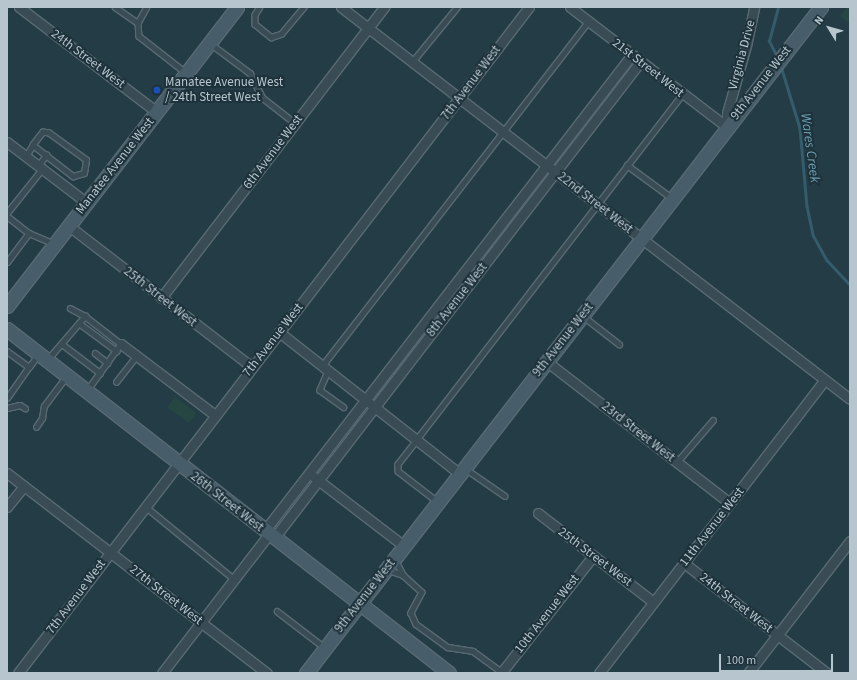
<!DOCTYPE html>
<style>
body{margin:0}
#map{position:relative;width:857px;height:680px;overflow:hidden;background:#243c46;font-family:"Source Sans 3",sans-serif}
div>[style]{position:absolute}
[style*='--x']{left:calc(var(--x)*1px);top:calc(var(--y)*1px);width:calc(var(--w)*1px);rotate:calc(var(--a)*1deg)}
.green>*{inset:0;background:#264741}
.stream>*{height:2.5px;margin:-1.25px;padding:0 1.25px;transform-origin:1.25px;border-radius:1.25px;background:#345c6d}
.roads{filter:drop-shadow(1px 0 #586a72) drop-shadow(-1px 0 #586a72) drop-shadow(0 1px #586a72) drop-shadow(0 -1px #586a72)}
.lane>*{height:4.5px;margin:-2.25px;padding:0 2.25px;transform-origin:2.25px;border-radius:2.25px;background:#394c55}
.street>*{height:9px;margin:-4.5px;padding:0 4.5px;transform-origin:4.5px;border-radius:4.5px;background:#394c55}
.secondary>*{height:13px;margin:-6.5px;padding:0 6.5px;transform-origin:6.5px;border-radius:6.5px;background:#475d69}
.dots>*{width:11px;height:11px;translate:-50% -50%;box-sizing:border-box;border:2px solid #1e323b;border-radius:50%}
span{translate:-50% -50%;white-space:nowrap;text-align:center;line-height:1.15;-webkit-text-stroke:4px #1e323b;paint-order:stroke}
.street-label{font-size:13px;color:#b7c6ce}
.poi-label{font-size:13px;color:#b7c6ce}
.left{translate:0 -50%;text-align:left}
.water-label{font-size:14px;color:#6c9db1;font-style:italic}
.frame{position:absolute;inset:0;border:8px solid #b7c6ce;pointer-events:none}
.north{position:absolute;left:809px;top:8px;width:40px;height:40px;-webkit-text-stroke:3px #1e323b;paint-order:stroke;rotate:307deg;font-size:11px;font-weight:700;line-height:16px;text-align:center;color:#b7c6ce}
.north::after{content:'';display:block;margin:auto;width:14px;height:18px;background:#b7c6ce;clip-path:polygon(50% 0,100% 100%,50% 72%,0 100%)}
.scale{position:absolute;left:719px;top:654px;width:114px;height:18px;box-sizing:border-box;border:2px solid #b7c6ce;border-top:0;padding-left:5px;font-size:12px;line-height:14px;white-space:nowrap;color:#b7c6ce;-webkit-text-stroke:3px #1e323b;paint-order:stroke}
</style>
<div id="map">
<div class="green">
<i style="clip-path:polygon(847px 7px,850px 7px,850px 24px,840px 16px)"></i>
<i style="clip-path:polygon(175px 397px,197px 413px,189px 423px,167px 407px)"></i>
</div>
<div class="stream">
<i style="--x:777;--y:57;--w:18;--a:-117"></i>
<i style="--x:769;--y:41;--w:35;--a:-75"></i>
<i style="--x:781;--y:66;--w:65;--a:73"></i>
<i style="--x:800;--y:128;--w:78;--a:84.9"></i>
<i style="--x:807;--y:206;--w:30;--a:78"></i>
<i style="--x:813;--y:235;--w:29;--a:61"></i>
<i style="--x:827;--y:260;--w:34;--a:47"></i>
</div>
<div class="roads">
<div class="lane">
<i style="--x:115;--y:7;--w:28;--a:35"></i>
<i style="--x:147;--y:7;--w:18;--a:119"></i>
<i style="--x:138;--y:23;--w:13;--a:86"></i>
<i style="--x:139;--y:36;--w:58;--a:38"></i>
<i style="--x:260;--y:7;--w:9;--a:122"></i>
<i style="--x:255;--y:15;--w:9;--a:90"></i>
<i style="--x:255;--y:24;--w:21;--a:39"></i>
<i style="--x:271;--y:37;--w:10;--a:-17"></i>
<i style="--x:281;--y:34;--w:35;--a:-50"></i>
<i style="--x:211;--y:44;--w:49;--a:36.6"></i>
<i style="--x:250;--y:73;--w:28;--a:63"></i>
<i style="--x:263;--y:98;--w:41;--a:38"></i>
<i style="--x:412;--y:62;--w:71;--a:-50.7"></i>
<i style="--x:26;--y:156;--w:13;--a:-58"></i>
<i style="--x:33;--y:145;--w:51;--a:37.8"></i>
<i style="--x:73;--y:176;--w:11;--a:-15"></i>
<i style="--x:84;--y:173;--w:13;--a:-81"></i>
<i style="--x:86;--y:160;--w:46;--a:-143.9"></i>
<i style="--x:49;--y:133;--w:6;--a:-171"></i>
<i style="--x:43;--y:132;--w:16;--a:128"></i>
<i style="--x:627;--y:165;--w:56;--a:36.3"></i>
<i style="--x:38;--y:166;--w:14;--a:-54"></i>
<i style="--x:7;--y:213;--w:56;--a:-51.5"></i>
<i style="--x:7;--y:216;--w:28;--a:38"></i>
<i style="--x:29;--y:233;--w:26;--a:23"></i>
<i style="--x:7;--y:262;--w:36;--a:-53"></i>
<i style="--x:70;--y:308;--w:17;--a:28"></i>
<i style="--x:85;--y:316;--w:46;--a:37.9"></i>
<i style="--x:121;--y:344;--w:57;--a:125.7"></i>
<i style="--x:583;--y:316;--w:46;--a:37.9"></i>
<i style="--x:79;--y:323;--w:47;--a:36.4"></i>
<i style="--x:62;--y:344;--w:48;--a:37.3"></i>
<i style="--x:7;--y:351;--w:27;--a:36"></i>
<i style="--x:29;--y:367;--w:15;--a:-53"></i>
<i style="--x:95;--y:353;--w:16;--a:38"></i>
<i style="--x:48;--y:359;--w:57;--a:-49.3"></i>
<i style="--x:322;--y:366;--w:435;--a:-52.3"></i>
<i style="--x:328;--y:371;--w:21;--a:113"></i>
<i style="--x:320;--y:390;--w:29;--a:36"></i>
<i style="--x:116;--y:382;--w:34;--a:-52"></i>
<i style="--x:7;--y:398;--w:38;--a:-55"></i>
<i style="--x:7;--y:408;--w:13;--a:-13"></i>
<i style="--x:20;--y:405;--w:6;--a:31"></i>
<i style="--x:36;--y:427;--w:11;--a:-56"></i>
<i style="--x:42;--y:418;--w:12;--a:-81"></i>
<i style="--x:44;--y:406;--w:36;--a:-53"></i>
<i style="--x:416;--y:440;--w:436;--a:-52.4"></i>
<i style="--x:417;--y:440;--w:31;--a:128"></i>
<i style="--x:398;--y:464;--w:7;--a:90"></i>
<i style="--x:398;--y:471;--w:49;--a:37.6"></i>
<i style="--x:677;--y:462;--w:55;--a:-49.4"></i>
<i style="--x:466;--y:469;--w:47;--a:34.7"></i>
<i style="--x:146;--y:507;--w:114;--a:39.3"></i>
<i style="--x:396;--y:561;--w:16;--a:63"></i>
<i style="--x:388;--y:570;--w:16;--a:18"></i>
<i style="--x:403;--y:575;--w:25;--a:42"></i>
<i style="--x:422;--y:592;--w:24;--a:118"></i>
<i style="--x:411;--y:613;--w:12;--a:66"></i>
<i style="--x:416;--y:624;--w:39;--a:36"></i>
<i style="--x:448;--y:647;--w:25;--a:9"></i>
<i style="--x:473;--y:651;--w:36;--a:36"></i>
<i style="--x:277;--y:611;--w:59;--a:37.5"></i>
</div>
<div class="street">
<i style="--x:19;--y:7;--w:173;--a:37.3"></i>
<i style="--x:341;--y:7;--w:642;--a:37.6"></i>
<i style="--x:570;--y:7;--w:198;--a:37.4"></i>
<i style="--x:727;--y:127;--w:14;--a:-90"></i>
<i style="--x:727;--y:113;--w:70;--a:-74.2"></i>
<i style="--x:746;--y:46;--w:40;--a:-78"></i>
<i style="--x:7;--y:142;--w:101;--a:37.3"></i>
<i style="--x:69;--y:226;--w:231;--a:37.6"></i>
<i style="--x:161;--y:298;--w:367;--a:-52.5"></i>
<i style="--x:279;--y:332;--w:230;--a:38.1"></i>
<i style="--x:121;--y:344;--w:118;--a:37.1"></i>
<i style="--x:546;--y:361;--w:232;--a:37.7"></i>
<i style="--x:7;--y:473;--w:328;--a:37.6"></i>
<i style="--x:314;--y:477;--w:113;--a:37.5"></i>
<i style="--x:7;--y:507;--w:27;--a:-51"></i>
<i style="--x:538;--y:513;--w:145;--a:37.7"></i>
<i style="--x:265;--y:530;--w:599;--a:-52.33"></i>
<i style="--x:274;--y:538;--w:600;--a:-52.44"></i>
<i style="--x:684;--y:563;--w:180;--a:37.6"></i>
<i style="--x:18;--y:673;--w:839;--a:-52.5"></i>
<i style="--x:162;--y:673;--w:175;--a:-52.4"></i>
<i style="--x:501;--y:673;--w:149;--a:-51.8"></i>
<i style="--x:599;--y:673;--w:370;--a:-52.4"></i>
<i style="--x:748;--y:673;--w:167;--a:-52.3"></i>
</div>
<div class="secondary">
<i style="--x:7;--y:306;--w:377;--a:-52.4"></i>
<i style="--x:7;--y:329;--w:560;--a:37.89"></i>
<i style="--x:306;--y:673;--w:842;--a:-52.29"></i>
</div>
</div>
<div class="dots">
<i style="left:157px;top:90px;background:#1a4fb4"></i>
</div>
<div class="street-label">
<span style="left:742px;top:55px;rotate:-75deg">Virginia Drive</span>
<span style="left:88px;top:59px;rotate:37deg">24th Street West</span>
<span style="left:648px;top:68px;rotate:38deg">21st Street West</span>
<span style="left:471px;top:83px;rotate:-53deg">7th Avenue West</span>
<span style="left:761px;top:83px;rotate:-52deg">9th Avenue West</span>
<span style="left:273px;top:152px;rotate:-53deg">6th Avenue West</span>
<span style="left:115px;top:166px;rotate:-52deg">Manatee Avenue West</span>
<span style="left:595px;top:203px;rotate:38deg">22nd Street West</span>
<span style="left:160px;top:297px;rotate:38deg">25th Street West</span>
<span style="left:457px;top:300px;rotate:-52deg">8th Avenue West</span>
<span style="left:273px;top:340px;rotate:-52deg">7th Avenue West</span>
<span style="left:563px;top:340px;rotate:-52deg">9th Avenue West</span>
<span style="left:638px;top:432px;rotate:38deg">23rd Street West</span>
<span style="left:227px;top:502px;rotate:38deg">26th Street West</span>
<span style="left:712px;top:527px;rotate:-52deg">11th Avenue West</span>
<span style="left:595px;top:557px;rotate:37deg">25th Street West</span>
<span style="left:166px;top:595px;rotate:38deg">27th Street West</span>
<span style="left:365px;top:596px;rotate:-52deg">9th Avenue West</span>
<span style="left:76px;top:597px;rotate:-53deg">7th Avenue West</span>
<span style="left:736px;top:603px;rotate:38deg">24th Street West</span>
<span style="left:547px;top:614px;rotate:-52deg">10th Avenue West</span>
</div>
<div class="poi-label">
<span class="left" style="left:165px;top:90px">Manatee Avenue West<br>/ 24th Street West</span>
</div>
<div class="water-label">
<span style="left:810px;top:148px;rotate:82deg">Wares Creek</span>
</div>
<div class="frame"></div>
<div class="north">N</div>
<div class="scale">100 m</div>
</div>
